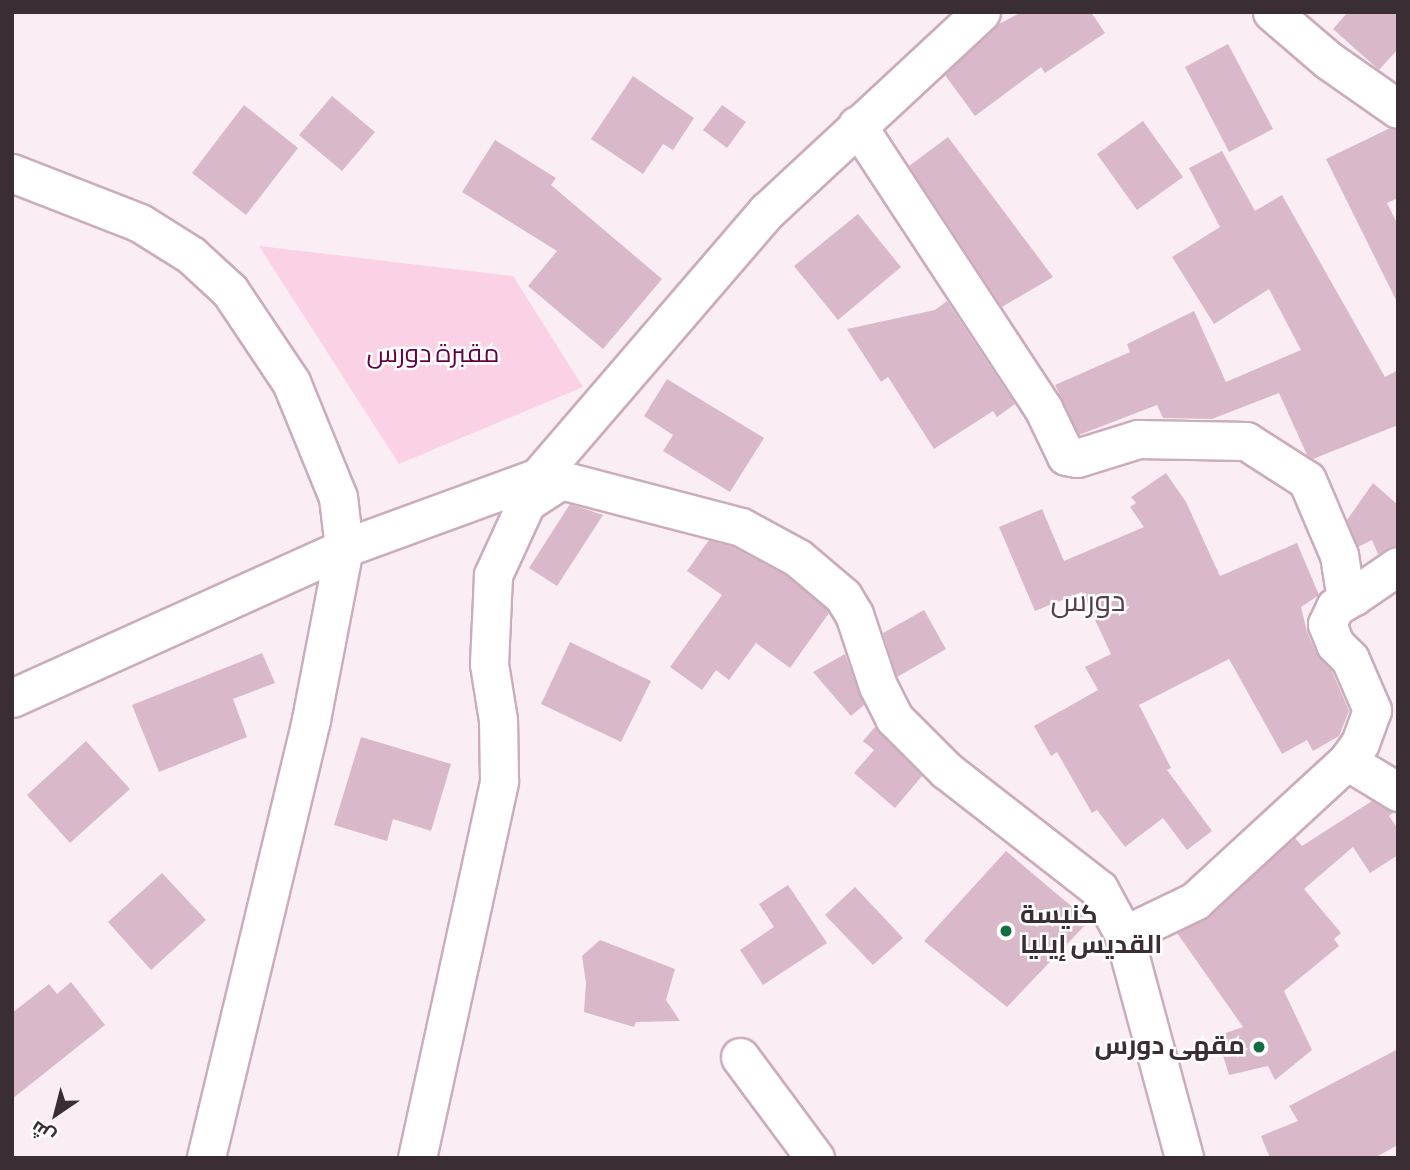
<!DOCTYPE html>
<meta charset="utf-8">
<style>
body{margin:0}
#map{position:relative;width:1410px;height:1170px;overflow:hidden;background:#fbedf4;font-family:"Sofia Sans Condensed",Cairo,sans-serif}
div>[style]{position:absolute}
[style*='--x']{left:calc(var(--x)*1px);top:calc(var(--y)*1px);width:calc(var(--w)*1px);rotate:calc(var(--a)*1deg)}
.green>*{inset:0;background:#fbd1e6}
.building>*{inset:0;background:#d9b9c9}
.roads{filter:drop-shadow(2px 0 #ccacbc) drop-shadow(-2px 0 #ccacbc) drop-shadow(0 2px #ccacbc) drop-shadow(0 -2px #ccacbc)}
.minor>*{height:37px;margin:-18.5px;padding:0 18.5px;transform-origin:18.5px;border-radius:18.5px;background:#fff}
.dots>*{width:19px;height:19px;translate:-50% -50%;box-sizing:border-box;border:4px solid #fff;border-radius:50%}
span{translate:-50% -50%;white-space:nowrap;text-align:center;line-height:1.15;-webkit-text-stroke:5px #fff;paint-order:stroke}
.park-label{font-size:26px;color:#660046}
.poi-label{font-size:26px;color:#3a2e34;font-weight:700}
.left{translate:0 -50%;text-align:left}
.right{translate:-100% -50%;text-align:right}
.quarter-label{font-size:30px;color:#573c4a}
.frame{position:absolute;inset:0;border:14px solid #3a2e34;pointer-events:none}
.north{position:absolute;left:21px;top:1079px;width:70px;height:70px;-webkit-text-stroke:5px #fff;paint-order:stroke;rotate:215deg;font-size:19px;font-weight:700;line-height:28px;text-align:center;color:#3a2e34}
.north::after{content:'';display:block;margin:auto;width:24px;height:32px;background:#3a2e34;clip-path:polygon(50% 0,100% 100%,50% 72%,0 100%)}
</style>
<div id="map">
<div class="green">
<i style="clip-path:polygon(259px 246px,513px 276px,583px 387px,399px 464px)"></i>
</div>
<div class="building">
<i style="clip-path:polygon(1022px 12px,1091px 12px,1105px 33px,1045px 73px,1041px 67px,975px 116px,945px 75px,997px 25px)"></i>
<i style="clip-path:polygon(1348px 12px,1398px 12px,1398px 49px,1379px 70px,1333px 29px)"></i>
<i style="clip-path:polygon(1228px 44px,1273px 129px,1229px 152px,1185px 67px)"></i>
<i style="clip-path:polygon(633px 76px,694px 118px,673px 150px,663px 144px,643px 174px,591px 139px)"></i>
<i style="clip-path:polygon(332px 96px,375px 132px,342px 171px,299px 135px)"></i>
<i style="clip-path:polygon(244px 105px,298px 148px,246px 215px,192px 173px)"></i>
<i style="clip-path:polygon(722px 105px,746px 122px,727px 148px,703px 130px)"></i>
<i style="clip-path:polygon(1143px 121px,1183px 177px,1137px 210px,1097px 154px)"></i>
<i style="clip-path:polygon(1390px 128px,1398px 130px,1398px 198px,1387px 203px,1398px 225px,1398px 304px,1326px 159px)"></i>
<i style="clip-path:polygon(948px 137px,1053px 277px,1002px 307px,909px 166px)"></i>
<i style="clip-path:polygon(495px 140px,556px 178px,551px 185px,662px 279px,603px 349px,528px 286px,557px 251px,462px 192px)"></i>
<i style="clip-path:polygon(1222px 151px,1255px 211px,1282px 195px,1385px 377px,1398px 370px,1398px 425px,1313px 459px,1307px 455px,1279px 393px,1212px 419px,1163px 418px,1157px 405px,1079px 435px,1055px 385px,1130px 352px,1127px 344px,1194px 311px,1226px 382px,1301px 350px,1269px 289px,1214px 324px,1172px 257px,1220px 227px,1189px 168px)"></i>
<i style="clip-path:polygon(858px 214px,901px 267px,838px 320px,794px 266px)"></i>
<i style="clip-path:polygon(947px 301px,1015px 404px,997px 417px,993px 411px,934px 449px,888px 377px,881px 382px,847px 329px,935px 310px)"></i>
<i style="clip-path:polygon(667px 379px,764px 438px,730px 492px,663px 451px,673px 435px,644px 416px)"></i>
<i style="clip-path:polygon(1166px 473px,1186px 502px,1220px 576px,1297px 543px,1319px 595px,1301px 607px,1307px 632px,1316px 652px,1332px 671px,1349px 711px,1339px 736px,1313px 751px,1307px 740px,1282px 754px,1229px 659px,1139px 705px,1171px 768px,1167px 770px,1212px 831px,1187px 850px,1163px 818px,1125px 847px,1097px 810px,1092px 813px,1057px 752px,1051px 756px,1034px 726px,1098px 690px,1085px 667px,1111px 654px,1082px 592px,1035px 611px,999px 527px,1042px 509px,1064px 561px,1144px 527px,1130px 507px,1136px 503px,1131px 497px)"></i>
<i style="clip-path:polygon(1373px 483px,1398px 505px,1398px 545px,1378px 554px,1372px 540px,1358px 547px,1347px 520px)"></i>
<i style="clip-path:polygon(570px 504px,603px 515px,557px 586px,529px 568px)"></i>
<i style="clip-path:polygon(709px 540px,733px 547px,786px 575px,827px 610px,829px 613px,790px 668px,756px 643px,729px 680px,716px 670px,702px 690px,670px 667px,722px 595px,687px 571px)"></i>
<i style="clip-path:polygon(924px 610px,946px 649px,897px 677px,883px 633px)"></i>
<i style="clip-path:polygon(570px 642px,651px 681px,621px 742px,541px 704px)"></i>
<i style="clip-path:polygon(262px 653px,275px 683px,233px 699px,247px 737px,159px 772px,132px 705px)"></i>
<i style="clip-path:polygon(845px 654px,864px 705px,851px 716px,813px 672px)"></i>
<i style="clip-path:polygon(875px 727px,922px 776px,895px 808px,854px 773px,874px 750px,863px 741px)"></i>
<i style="clip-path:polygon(361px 737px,451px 764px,431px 831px,393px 819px,387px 841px,334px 825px)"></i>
<i style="clip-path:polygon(86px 741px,130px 789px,70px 843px,27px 795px)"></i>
<i style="clip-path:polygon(1372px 801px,1394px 812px,1389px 816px,1398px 829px,1398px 855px,1370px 873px,1353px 847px,1304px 889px,1341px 933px,1334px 939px,1339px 946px,1284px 991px,1312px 1050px,1275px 1080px,1268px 1066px,1229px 1075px,1217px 1036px,1243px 1027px,1177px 933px,1209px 916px,1295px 838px,1302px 846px)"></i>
<i style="clip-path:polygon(1006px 851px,1089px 921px,1007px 1007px,924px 941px)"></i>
<i style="clip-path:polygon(162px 873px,206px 920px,151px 970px,108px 922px)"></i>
<i style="clip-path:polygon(788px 885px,827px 943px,763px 985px,740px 950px,774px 927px,759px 904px)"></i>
<i style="clip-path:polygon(855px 887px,903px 938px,873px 965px,825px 915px)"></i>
<i style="clip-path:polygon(600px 940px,675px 969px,666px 1000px,680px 1021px,636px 1022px,634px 1027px,584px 1012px,586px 983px,582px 956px)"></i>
<i style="clip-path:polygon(71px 982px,105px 1025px,12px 1099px,12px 1013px,49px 984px,57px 994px)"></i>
<i style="clip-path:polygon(1398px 1049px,1398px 1145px,1374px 1158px,1270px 1158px,1261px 1136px,1298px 1121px,1289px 1106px)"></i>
</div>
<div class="roads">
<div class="minor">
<i style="--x:1272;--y:12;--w:74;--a:40.6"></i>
<i style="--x:1328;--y:60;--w:85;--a:35"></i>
<i style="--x:857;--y:125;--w:339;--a:56.7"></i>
<i style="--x:1043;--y:408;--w:53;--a:64.4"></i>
<i style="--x:1066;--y:456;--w:11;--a:10"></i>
<i style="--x:1077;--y:458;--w:64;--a:-17.3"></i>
<i style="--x:1138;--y:439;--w:108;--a:1.1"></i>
<i style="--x:1246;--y:441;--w:72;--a:32.6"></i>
<i style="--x:1307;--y:480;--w:82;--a:66.9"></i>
<i style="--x:1339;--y:555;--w:30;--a:81"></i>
<i style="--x:1344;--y:585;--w:15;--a:48"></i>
<i style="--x:1354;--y:596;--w:22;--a:150"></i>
<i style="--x:1335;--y:607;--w:19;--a:115"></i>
<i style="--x:1327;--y:624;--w:22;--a:68"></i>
<i style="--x:1335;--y:644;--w:21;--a:45"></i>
<i style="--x:1350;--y:659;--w:56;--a:66.7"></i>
<i style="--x:1372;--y:710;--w:35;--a:110"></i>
<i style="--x:1360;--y:743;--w:22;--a:126"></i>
<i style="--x:1347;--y:761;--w:207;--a:137.4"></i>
<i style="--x:1195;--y:901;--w:79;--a:154.4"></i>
<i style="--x:12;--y:173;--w:137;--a:21.3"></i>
<i style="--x:140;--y:223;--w:60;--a:32.1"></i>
<i style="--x:191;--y:255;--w:53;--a:42.7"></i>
<i style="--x:230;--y:291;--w:110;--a:56.2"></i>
<i style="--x:291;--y:382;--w:124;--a:67.8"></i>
<i style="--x:338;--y:497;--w:51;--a:83.3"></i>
<i style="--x:344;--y:548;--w:175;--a:100.9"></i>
<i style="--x:311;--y:720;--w:450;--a:103.5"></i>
<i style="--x:527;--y:502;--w:40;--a:-32.9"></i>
<i style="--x:561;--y:480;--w:186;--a:14.6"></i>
<i style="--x:741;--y:527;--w:65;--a:28.5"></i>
<i style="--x:798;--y:558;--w:59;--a:40.2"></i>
<i style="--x:843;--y:596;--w:21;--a:59"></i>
<i style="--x:854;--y:614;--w:76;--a:71.6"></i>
<i style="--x:878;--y:686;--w:36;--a:63"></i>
<i style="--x:894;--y:718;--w:74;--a:45"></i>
<i style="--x:946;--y:770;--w:194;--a:37.9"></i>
<i style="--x:1099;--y:889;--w:52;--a:61.5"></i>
<i style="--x:1124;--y:935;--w:231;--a:74.9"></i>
<i style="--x:1354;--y:596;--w:53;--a:-34.3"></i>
<i style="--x:12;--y:698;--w:364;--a:-24.3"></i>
<i style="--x:344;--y:548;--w:207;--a:-20.1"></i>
<i style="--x:1347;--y:761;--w:60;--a:31.3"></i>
<i style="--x:740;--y:1057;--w:126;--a:53.4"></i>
<i style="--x:417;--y:1158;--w:386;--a:-77.7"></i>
<i style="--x:499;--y:781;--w:61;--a:-90.9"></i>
<i style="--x:498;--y:720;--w:57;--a:-99.1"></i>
<i style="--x:489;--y:664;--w:89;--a:-87.4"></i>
<i style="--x:493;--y:575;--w:108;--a:-65.3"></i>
<i style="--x:538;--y:477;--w:351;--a:-49.3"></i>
<i style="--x:767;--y:211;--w:292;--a:-42.9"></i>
</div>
</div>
<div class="dots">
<i style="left:1006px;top:931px;background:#126d41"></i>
<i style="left:1259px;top:1047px;background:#126d41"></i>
</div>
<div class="park-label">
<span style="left:433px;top:355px">مقبرة دورس</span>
</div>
<div class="poi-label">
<span class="left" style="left:1020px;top:931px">كنيسة<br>القديس إيليا</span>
<span class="right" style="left:1245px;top:1047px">مقهى دورس</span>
</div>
<div class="quarter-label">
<span style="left:1088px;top:602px">دورس</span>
</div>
<div class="frame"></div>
<div class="north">ش</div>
</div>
